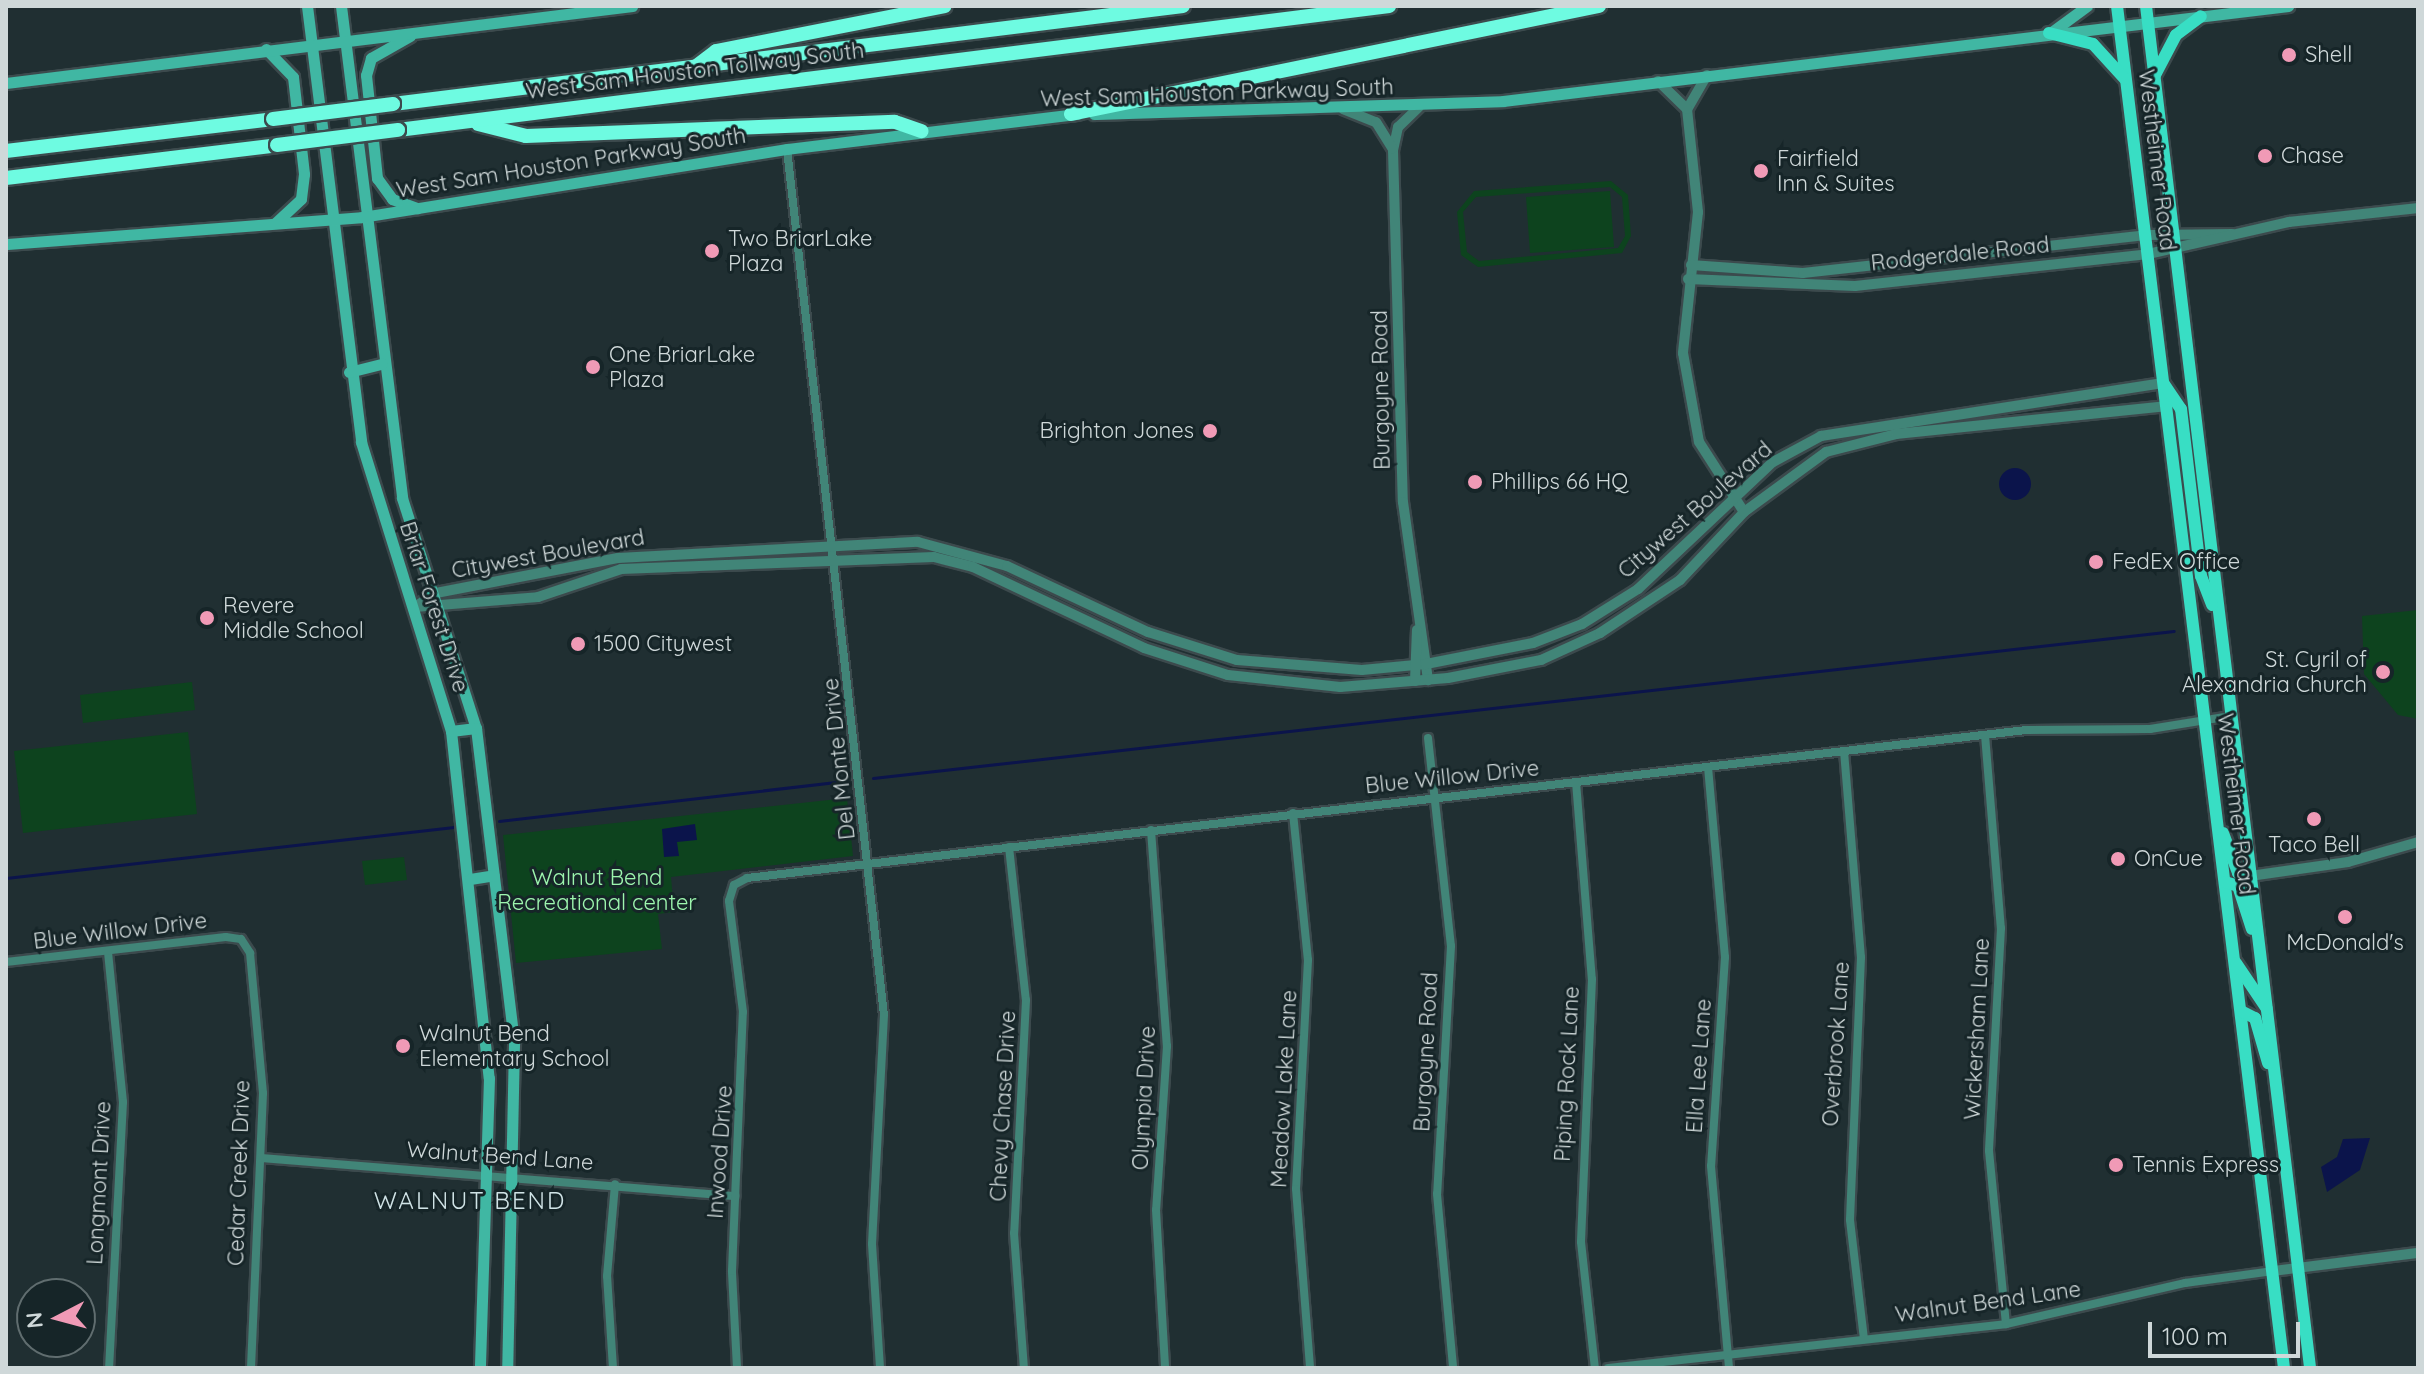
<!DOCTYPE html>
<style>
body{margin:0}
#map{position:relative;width:2424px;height:1374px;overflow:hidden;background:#202f32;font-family:Quicksand,sans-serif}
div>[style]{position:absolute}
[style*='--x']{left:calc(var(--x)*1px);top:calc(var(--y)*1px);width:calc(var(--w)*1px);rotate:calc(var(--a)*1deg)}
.green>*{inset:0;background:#0d431e}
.water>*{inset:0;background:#0b144b}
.round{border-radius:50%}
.stream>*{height:3px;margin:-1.5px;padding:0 1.5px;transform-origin:1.5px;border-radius:1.5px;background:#0b144b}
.roads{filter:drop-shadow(2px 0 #3c4a4d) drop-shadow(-2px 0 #3c4a4d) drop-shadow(0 2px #3c4a4d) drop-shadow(0 -2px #3c4a4d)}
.minor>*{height:8px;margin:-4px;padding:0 4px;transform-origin:4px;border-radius:4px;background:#418578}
.tertiary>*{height:10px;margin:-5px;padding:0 5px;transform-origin:5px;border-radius:5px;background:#418578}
.secondary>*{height:11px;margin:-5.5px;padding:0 5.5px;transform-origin:5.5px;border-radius:5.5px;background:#40b7a3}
.primary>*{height:12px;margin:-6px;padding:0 6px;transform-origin:6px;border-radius:6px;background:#38dec4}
.motorway>*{height:14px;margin:-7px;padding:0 7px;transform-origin:7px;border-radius:7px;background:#6efbe1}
.bridges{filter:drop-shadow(2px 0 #3c4a4d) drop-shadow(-2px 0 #3c4a4d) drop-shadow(0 2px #3c4a4d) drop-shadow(0 -2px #3c4a4d)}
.motorway-bridge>*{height:14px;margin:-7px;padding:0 7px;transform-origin:7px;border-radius:7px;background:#6efbe1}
.dots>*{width:22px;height:22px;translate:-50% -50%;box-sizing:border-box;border:4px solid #162528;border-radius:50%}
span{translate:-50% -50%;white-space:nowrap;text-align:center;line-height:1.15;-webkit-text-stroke:6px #162528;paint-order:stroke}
.poi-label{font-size:22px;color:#cfd8d9}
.left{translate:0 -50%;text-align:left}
.right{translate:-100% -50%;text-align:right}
.street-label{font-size:22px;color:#cfd8d9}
.park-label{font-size:22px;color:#9df6ae}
.neighbourhood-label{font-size:24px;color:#d0e3e6;letter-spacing:2px}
.frame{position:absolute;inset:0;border:8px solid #cfd8d9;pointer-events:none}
.north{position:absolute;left:16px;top:1278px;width:80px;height:80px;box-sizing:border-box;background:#162528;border:2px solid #606d6f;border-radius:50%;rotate:264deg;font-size:22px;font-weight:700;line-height:32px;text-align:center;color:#cfd8d9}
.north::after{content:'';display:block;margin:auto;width:28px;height:36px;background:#f09ab6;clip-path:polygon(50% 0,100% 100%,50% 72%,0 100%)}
.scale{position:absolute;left:2148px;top:1322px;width:152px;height:36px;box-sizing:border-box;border:4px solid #cfd8d9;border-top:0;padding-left:10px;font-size:24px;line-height:28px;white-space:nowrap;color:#cfd8d9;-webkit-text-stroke:6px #162528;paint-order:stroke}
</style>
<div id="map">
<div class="green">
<i style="clip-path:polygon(evenodd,1611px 181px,1628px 195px,1631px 236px,1622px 253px,1478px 267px,1461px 255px,1457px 212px,1474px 191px,1611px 181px,1610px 187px,1622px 197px,1625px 236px,1618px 248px,1479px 261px,1467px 252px,1463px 212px,1476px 197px,1610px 187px)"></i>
<i style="clip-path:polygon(1610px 191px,1614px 247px,1530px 253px,1526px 197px)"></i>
<i style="clip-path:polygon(2418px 610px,2418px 719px,2398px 715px,2364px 674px,2362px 616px)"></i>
<i style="clip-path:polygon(192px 682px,195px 710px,83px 723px,80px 695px)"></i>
<i style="clip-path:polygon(188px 732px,197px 814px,23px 833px,14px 751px)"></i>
<i style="clip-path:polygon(847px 798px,853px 856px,671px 877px,674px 912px,658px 914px,662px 949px,516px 963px,503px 835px)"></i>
<i style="clip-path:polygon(404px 857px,407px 880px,365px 885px,362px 861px)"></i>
</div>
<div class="water">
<i class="round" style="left:1999px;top:468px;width:32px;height:32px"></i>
<i style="clip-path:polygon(695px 824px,697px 840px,677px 842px,679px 856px,664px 857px,662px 829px)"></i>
<i style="clip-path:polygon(2370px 1138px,2360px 1170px,2327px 1192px,2321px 1167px,2337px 1157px,2343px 1139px)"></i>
</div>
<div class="stream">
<i style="--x:873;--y:778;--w:1309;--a:-6.45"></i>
<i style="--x:499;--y:821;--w:350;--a:-6.6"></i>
<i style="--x:6;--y:878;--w:453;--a:-6.5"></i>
</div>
<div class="roads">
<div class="minor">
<i style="--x:787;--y:149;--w:871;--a:83.61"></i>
<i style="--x:884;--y:1015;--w:229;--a:93"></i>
<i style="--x:872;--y:1244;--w:124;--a:86.3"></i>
<i style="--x:1985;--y:735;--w:194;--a:85.3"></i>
<i style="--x:2001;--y:928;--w:223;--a:93.1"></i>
<i style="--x:1989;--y:1151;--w:174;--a:84.4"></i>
<i style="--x:1428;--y:738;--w:209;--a:83.7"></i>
<i style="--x:1451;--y:946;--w:248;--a:93.2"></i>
<i style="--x:1437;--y:1194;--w:175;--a:84.7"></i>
<i style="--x:1844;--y:751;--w:207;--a:85.3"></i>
<i style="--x:1861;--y:957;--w:263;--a:92.4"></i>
<i style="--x:1850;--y:1220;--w:120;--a:83.3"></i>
<i style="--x:1708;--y:767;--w:191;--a:84.9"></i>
<i style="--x:1725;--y:957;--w:209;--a:93.8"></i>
<i style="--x:1711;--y:1166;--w:203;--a:84.9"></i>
<i style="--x:1576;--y:782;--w:198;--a:85.4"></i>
<i style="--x:1592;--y:979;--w:263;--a:92.4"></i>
<i style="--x:1581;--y:1242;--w:127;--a:83.7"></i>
<i style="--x:1293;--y:813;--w:148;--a:84.2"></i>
<i style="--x:1308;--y:960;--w:229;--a:93"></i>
<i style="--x:1296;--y:1189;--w:180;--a:85.5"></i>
<i style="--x:1151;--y:830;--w:217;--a:85.8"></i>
<i style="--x:1167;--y:1046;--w:164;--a:93.8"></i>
<i style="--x:1156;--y:1210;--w:158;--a:86.7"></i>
<i style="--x:1009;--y:847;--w:154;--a:83.7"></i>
<i style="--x:1026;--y:1000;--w:233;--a:92.9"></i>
<i style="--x:1014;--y:1233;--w:135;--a:85.8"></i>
<i style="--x:108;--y:952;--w:151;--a:84.3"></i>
<i style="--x:123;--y:1102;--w:266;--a:93"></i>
<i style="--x:6;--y:962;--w:221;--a:-6.5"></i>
<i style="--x:226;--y:937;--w:15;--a:8"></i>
<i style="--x:241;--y:939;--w:17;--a:57"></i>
<i style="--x:250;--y:953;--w:141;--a:84.7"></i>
<i style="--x:263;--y:1093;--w:275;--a:92.5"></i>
<i style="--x:262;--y:1158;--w:475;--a:4.6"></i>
<i style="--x:613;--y:1368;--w:92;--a:-93.7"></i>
<i style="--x:607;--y:1276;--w:92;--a:-85"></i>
<i style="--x:737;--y:1368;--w:97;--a:-93"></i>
<i style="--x:732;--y:1271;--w:259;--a:-87.6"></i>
<i style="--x:743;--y:1012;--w:112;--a:-97.2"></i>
<i style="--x:729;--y:901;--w:17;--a:-73"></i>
<i style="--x:734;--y:885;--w:15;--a:-28"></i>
<i style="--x:747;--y:878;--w:1289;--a:-6.6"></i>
<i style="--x:2027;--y:730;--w:123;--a:-0.5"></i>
<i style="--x:2150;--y:729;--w:82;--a:-9.1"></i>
<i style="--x:1608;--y:1368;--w:400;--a:-6.3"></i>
<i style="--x:2006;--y:1324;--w:184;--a:-12.9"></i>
<i style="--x:2185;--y:1283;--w:89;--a:-7.8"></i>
</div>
<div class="tertiary">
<i style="--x:1707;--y:75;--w:39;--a:120"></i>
<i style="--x:1687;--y:109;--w:104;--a:83.9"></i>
<i style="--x:1698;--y:212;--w:142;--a:96.1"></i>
<i style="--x:1683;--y:353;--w:90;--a:79.8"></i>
<i style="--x:1699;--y:442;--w:83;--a:57.3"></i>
<i style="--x:1658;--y:81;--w:40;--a:44"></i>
<i style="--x:1419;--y:107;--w:29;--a:136"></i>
<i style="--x:1398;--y:127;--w:24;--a:102"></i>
<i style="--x:1393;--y:150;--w:352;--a:88.4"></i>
<i style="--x:1403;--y:502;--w:180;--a:82"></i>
<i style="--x:1343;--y:109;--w:35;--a:22"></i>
<i style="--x:1376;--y:122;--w:31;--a:58"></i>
<i style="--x:1691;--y:265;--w:112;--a:4.1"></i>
<i style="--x:1803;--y:273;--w:345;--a:-6.3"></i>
<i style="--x:2146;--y:235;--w:86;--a:-0.7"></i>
<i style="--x:1688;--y:279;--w:167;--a:2.4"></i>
<i style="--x:1855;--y:286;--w:295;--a:-6.2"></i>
<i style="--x:2148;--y:254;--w:145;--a:-12.8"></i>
<i style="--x:2289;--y:222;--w:130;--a:-6.2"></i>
<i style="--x:415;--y:607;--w:123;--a:-4.6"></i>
<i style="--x:538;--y:597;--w:88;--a:-18.6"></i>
<i style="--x:621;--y:569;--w:313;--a:-2.2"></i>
<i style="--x:934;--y:557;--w:40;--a:14.4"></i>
<i style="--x:973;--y:567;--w:189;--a:25.3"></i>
<i style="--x:1144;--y:648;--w:88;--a:17.8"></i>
<i style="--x:1228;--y:675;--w:113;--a:6.1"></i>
<i style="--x:1340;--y:687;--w:108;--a:-4.8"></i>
<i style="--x:1448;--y:678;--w:95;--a:-11"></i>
<i style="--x:1541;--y:660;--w:65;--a:-24.6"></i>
<i style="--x:1600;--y:633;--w:96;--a:-33.5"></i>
<i style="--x:1680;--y:580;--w:93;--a:-46.7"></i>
<i style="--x:1744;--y:512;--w:102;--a:-36.2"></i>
<i style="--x:1826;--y:452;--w:72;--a:-14.4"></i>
<i style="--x:1896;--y:434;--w:273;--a:-5.9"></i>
<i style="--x:415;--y:607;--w:25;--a:-34"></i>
<i style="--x:436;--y:593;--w:185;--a:-10.9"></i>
<i style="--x:618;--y:558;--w:300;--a:-3.1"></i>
<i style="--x:918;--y:542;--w:92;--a:15.1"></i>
<i style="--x:1007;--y:566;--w:156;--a:25.1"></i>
<i style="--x:1148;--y:632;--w:93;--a:17.5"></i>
<i style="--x:1237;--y:660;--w:125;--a:4.6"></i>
<i style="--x:1362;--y:670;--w:64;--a:-5.4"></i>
<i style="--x:1426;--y:664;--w:109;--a:-11.1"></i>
<i style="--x:1533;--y:643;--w:53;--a:-21.2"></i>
<i style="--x:1582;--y:624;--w:66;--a:-32"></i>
<i style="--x:1638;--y:589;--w:185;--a:-43.3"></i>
<i style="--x:1773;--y:462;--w:55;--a:-28.4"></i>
<i style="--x:1821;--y:436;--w:346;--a:-8.8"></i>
<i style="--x:1415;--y:681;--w:51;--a:-87.8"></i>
<i style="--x:2250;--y:876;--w:99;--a:-8.1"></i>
<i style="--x:2348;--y:862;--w:73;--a:-15.9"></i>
<i style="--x:2273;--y:1271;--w:146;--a:-7.1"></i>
</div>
<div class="secondary">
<i style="--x:307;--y:6;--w:439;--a:82.9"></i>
<i style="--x:361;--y:442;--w:303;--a:72.7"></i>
<i style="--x:451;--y:731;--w:349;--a:83.8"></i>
<i style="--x:489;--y:1078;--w:290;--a:91.8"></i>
<i style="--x:341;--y:6;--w:496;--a:82.9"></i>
<i style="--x:402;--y:498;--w:242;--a:72.2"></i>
<i style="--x:476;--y:728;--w:318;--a:83.1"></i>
<i style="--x:514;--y:1044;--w:324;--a:91.2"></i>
<i style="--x:2053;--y:31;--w:42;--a:-36.3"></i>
<i style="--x:410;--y:36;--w:45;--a:150.6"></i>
<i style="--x:371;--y:58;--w:18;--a:106"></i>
<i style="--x:366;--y:75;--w:104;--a:83.9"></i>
<i style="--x:377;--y:178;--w:26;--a:54"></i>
<i style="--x:392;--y:199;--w:27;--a:20"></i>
<i style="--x:266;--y:49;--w:39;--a:46"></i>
<i style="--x:293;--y:77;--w:98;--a:83.5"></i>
<i style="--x:304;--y:174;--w:25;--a:97"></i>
<i style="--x:301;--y:199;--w:35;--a:137"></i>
<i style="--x:6;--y:83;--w:631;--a:-7.01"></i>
<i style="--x:1094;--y:114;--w:409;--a:-1.8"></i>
<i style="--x:1503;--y:101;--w:791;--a:-6.9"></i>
<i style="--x:6;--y:244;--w:357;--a:-4.3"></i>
<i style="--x:362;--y:217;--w:430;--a:-9.1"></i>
<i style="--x:787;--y:149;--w:292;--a:-6.9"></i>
<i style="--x:349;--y:372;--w:34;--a:-14"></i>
<i style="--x:451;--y:731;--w:25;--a:-7"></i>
<i style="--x:470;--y:879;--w:24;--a:-9"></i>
</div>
<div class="primary">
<i style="--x:2117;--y:6;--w:1372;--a:83.01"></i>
<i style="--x:2146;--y:6;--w:1372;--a:83.13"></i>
<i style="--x:2049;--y:33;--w:45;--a:14"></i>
<i style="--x:2093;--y:44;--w:47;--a:47.6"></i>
<i style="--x:2154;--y:77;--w:47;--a:-62.4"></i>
<i style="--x:2176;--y:35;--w:31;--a:-37"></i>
<i style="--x:2164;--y:384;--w:30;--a:56"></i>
<i style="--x:2181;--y:409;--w:168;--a:83.2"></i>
<i style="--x:2201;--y:576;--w:31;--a:69"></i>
<i style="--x:2223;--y:833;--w:43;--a:69.4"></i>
<i style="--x:2238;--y:873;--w:12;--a:14"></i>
<i style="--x:2225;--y:882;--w:14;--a:17"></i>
<i style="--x:2238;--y:886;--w:45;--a:72"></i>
<i style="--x:2236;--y:963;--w:55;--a:56"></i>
<i style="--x:2241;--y:1011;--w:16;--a:27"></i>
<i style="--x:2255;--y:1018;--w:47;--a:73.9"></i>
</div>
<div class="motorway">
<i style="--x:695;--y:67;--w:26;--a:-37"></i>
<i style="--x:716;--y:51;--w:233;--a:-11.1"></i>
<i style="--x:393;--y:104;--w:796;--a:-7.07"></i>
<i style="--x:1071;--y:114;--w:539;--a:-11.56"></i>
<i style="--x:478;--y:124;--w:49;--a:14"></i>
<i style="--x:526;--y:136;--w:369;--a:-2.2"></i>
<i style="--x:895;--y:122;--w:28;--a:19"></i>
<i style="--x:398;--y:130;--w:999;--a:-7.13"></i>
<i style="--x:6;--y:151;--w:269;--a:-6.8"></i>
<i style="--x:6;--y:178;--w:273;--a:-6.9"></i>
</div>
</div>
<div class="bridges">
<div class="motorway-bridge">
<i style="--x:273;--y:119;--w:121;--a:-7.1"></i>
<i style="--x:277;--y:145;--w:122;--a:-7.1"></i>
</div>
</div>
<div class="dots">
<i style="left:2289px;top:55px;background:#f09ab6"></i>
<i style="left:2265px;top:156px;background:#f09ab6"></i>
<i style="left:1761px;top:171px;background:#f09ab6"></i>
<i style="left:712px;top:251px;background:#f09ab6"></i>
<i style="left:593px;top:367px;background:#f09ab6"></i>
<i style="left:1210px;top:431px;background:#f09ab6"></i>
<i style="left:1475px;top:482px;background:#f09ab6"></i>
<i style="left:2096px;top:562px;background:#f09ab6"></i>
<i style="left:207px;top:618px;background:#f09ab6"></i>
<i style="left:578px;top:644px;background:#f09ab6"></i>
<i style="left:2383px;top:672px;background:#f09ab6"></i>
<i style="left:2314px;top:819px;background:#f09ab6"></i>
<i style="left:2118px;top:859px;background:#f09ab6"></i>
<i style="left:2345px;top:917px;background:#f09ab6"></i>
<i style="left:403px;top:1046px;background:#f09ab6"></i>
<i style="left:2116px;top:1165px;background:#f09ab6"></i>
</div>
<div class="poi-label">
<span class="left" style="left:2305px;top:55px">Shell</span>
<span class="left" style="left:2281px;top:156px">Chase</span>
<span class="left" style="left:1777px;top:171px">Fairfield<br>Inn &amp; Suites</span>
<span class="left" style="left:728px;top:251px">Two BriarLake<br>Plaza</span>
<span class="left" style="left:609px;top:367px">One BriarLake<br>Plaza</span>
<span class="right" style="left:1194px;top:431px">Brighton Jones</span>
<span class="left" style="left:1491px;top:482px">Phillips 66 HQ</span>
<span class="left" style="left:2112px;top:562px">FedEx Office</span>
<span class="left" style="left:223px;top:618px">Revere<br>Middle School</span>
<span class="left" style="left:594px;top:644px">1500 Citywest</span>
<span class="right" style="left:2367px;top:672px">St. Cyril of<br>Alexandria Church</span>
<span style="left:2314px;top:845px">Taco Bell</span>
<span class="left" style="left:2134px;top:859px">OnCue</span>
<span style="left:2345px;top:943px">McDonald's</span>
<span class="left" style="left:419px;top:1046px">Walnut Bend<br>Elementary School</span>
<span class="left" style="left:2132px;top:1165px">Tennis Express</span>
</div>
<div class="street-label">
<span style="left:695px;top:71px;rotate:-7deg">West Sam Houston Tollway South</span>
<span style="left:1217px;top:93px;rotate:-2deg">West Sam Houston Parkway South</span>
<span style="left:2157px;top:160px;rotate:83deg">Westheimer Road</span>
<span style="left:571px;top:163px;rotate:-9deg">West Sam Houston Parkway South</span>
<span style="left:1960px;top:254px;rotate:-6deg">Rodgerdale Road</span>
<span style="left:1381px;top:390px;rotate:-91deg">Burgoyne Road</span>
<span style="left:1695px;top:510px;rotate:-41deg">Citywest Boulevard</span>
<span style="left:548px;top:554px;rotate:-10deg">Citywest Boulevard</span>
<span style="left:434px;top:607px;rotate:72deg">Briar Forest Drive</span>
<span style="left:839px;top:759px;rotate:-96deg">Del Monte Drive</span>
<span style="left:1452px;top:777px;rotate:-6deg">Blue Willow Drive</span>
<span style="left:2236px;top:804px;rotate:83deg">Westheimer Road</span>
<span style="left:120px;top:931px;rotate:-7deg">Blue Willow Drive</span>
<span style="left:1977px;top:1029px;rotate:-87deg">Wickersham Lane</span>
<span style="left:1836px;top:1044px;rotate:-86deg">Overbrook Lane</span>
<span style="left:1426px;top:1052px;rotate:-87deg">Burgoyne Road</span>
<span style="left:1699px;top:1066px;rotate:-86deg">Ella Lee Lane</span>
<span style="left:1567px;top:1074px;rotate:-87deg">Piping Rock Lane</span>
<span style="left:1284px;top:1089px;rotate:-87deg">Meadow Lake Lane</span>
<span style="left:1144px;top:1098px;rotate:-87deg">Olympia Drive</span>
<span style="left:1003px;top:1106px;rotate:-87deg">Chevy Chase Drive</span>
<span style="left:720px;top:1152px;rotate:-86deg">Inwood Drive</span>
<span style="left:500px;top:1156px;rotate:4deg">Walnut Bend Lane</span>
<span style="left:239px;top:1173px;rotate:-88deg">Cedar Creek Drive</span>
<span style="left:99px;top:1183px;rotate:-87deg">Longmont Drive</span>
<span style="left:1988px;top:1302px;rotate:-8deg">Walnut Bend Lane</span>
</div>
<div class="park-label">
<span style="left:597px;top:890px">Walnut Bend<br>Recreational center</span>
</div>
<div class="neighbourhood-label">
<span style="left:470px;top:1201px">WALNUT BEND</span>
</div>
<div class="frame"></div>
<div class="north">N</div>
<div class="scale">100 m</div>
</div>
